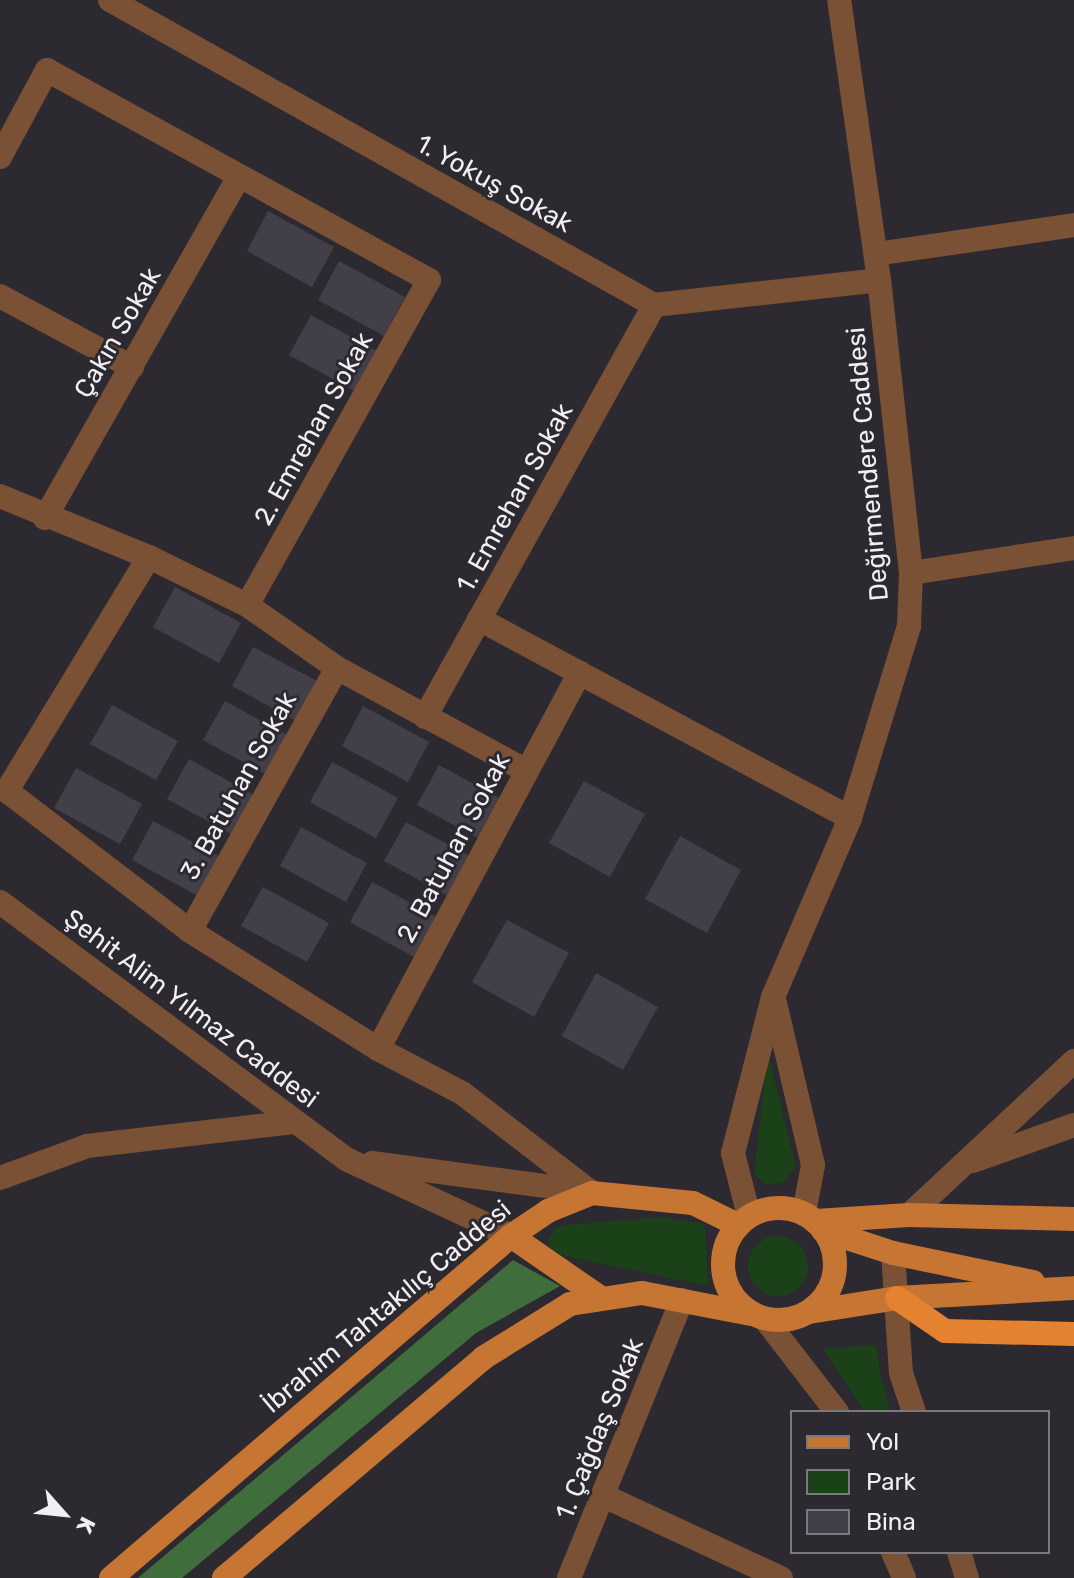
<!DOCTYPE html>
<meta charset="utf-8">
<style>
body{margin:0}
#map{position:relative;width:1074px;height:1578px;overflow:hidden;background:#2c2931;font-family:Rubik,sans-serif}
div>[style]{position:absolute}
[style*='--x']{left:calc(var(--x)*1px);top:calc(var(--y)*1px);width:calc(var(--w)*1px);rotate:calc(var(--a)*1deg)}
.green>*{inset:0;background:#1b4119}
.round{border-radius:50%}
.forest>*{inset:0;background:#3f6e3c}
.building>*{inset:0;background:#433f48}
.minor>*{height:24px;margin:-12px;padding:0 12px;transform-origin:12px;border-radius:12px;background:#7a5135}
.major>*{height:24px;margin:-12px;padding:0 12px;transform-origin:12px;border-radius:12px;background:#c77533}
.major>.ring{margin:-12px;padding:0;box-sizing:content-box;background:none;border:24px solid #c77533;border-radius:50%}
.highway>*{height:24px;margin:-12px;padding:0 12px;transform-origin:12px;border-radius:12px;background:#e5822f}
span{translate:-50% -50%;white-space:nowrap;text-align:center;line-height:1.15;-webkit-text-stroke:6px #2c2931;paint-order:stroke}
.street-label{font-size:26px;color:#f1eef4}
.legend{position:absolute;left:790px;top:1410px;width:260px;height:144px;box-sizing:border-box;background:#2c2931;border:2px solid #7b787f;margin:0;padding:10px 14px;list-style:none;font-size:24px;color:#f1eef4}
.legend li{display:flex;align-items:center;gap:16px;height:40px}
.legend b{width:40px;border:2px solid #7b787f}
.north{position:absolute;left:24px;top:1474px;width:80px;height:80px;-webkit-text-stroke:6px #2c2931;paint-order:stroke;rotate:117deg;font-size:22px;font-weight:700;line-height:32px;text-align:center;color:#f1eef4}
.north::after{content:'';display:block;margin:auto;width:28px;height:36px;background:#f1eef4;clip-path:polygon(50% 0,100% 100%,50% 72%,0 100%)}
</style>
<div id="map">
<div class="green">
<i style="clip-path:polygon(768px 1053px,796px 1167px,782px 1183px,766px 1184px,754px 1175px)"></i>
<i style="clip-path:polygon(663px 1217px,705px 1224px,708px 1286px,566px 1256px,551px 1249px,548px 1239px,555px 1228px,569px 1225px)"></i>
<i class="round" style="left:748px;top:1236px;width:60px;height:60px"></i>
<i style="clip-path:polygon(876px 1345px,880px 1375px,891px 1412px,865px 1412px,823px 1349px)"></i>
</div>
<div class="forest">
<i style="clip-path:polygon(513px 1260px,560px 1286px,476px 1333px,182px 1578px,138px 1578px)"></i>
</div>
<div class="building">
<i style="clip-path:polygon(268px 211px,334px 247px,312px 287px,247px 251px)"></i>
<i style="clip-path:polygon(339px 261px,405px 297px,384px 336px,318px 300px)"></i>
<i style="clip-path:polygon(311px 315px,377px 351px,355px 391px,289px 355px)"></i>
<i style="clip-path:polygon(175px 587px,241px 623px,219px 663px,153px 627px)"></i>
<i style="clip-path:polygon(253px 647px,319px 682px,298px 722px,232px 686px)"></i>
<i style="clip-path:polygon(225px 701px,291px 737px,269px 776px,203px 740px)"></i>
<i style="clip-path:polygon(112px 705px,178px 741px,156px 780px,90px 744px)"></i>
<i style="clip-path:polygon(363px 706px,429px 742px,408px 782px,342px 746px)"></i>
<i style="clip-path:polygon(189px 759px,254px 795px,233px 835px,167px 799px)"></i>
<i style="clip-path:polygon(332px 762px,398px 798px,376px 838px,310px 802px)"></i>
<i style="clip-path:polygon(439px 765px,505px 801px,483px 841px,417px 805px)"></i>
<i style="clip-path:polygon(76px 768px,142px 804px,120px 844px,54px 808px)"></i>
<i style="clip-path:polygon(584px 781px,645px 814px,610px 877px,549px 843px)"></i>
<i style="clip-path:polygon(153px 821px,219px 856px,198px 896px,132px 860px)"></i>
<i style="clip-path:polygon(406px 822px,472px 857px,450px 897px,384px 861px)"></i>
<i style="clip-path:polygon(301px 827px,367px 863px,346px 902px,280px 866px)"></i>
<i style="clip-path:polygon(680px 836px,741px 870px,707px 933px,645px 899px)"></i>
<i style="clip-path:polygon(372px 882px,438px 918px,416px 958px,350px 922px)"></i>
<i style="clip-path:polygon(263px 887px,329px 923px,307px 962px,241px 926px)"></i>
<i style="clip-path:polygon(507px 920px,569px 953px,534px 1017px,472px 982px)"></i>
<i style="clip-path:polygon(596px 973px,658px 1007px,623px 1070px,562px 1036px)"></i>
</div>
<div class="minor">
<i style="--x:110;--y:0;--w:624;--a:29.28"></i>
<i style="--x:654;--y:305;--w:226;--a:-6.3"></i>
<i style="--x:0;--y:157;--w:99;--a:-61.6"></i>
<i style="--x:47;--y:70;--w:436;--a:28.8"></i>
<i style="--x:429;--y:280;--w:372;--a:119.2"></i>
<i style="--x:876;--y:254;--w:200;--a:-8.3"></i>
<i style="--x:0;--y:296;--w:150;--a:28.3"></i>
<i style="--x:0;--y:496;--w:161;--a:22.3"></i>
<i style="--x:149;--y:557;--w:109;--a:26.1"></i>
<i style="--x:247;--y:605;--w:110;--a:35"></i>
<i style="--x:337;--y:668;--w:216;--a:28.5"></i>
<i style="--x:45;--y:518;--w:393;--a:-60.4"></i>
<i style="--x:149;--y:557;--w:274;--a:121.3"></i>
<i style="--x:7;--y:791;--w:230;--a:37.4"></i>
<i style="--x:190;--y:931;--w:222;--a:32.1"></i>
<i style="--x:378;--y:1049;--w:95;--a:27.6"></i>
<i style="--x:462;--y:1093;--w:164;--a:37.6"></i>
<i style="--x:911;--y:573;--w:165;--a:-8.7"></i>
<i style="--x:479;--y:619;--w:421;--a:28.2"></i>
<i style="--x:425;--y:717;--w:471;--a:-60.9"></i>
<i style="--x:0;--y:902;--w:433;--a:36.6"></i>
<i style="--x:348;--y:1160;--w:180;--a:25"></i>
<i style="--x:190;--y:931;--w:301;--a:-60.8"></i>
<i style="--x:775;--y:1003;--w:166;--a:76.8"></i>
<i style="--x:813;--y:1165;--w:49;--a:100.6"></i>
<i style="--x:378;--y:1049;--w:427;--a:-61.8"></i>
<i style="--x:973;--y:1161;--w:107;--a:-19.6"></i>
<i style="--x:372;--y:1163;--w:219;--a:7.6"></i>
<i style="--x:0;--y:1178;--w:93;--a:-20.2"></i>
<i style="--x:87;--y:1146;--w:210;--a:-6.6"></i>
<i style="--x:909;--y:1215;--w:226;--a:-43"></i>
<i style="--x:749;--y:1216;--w:65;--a:-104.3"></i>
<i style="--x:733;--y:1153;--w:161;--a:-75.6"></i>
<i style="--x:773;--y:997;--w:195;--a:-66.7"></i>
<i style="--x:850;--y:818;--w:201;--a:-72.9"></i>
<i style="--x:909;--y:626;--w:53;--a:-87.8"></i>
<i style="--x:911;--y:573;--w:295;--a:-96.2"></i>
<i style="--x:879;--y:280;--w:283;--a:-98.1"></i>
<i style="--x:893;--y:1253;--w:120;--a:86.2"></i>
<i style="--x:901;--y:1373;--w:41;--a:71.6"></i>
<i style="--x:765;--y:1319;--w:118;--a:52.3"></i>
<i style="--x:604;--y:1496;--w:195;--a:24.9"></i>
<i style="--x:893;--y:1552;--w:28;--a:67"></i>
<i style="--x:959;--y:1552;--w:27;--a:73"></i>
<i style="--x:569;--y:1578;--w:300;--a:-67.9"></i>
</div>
<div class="major">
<i class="ring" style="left:723px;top:1208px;width:88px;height:88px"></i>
<i style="--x:816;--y:1221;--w:93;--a:-3.7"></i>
<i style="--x:909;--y:1215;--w:165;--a:1.4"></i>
<i style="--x:823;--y:1230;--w:74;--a:18.2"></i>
<i style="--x:893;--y:1253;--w:143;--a:11.7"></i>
<i style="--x:511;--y:1236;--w:106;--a:34.6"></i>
<i style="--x:809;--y:1312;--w:89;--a:-9"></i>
<i style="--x:897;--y:1298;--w:177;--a:-3.2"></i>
<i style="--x:111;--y:1578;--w:526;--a:-40.53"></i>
<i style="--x:511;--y:1236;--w:45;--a:-34"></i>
<i style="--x:548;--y:1211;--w:48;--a:-22.2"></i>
<i style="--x:592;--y:1193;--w:101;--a:5.7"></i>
<i style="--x:693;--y:1203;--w:50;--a:26.1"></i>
<i style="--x:224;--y:1578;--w:340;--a:-40.3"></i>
<i style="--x:483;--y:1358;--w:102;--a:-31.8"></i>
<i style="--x:570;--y:1304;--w:73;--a:-8.7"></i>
<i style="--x:642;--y:1293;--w:111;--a:10.9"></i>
</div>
<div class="highway">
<i style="--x:897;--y:1298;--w:58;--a:34.5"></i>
<i style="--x:945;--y:1331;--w:129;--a:1.3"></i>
</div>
<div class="street-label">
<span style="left:494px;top:184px;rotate:29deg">1. Yokuş Sokak</span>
<span style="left:118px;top:333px;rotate:-60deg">Çakın Sokak</span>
<span style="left:314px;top:429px;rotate:-61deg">2. Emrehan Sokak</span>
<span style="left:868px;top:464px;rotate:-95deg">Değirmendere Caddesi</span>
<span style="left:515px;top:498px;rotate:-61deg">1. Emrehan Sokak</span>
<span style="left:239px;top:786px;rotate:-61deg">3. Batuhan Sokak</span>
<span style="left:454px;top:848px;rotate:-62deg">2. Batuhan Sokak</span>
<span style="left:191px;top:1009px;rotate:37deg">Şehit Alim Yılmaz Caddesi</span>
<span style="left:387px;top:1307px;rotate:-40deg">İbrahim Tahtakılıç Caddesi</span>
<span style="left:600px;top:1429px;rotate:-68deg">1. Çağdaş Sokak</span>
</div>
<ul class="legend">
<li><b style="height:10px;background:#c77533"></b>Yol</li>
<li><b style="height:22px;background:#1b4119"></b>Park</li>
<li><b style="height:22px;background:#433f48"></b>Bina</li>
</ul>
<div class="north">K</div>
</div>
